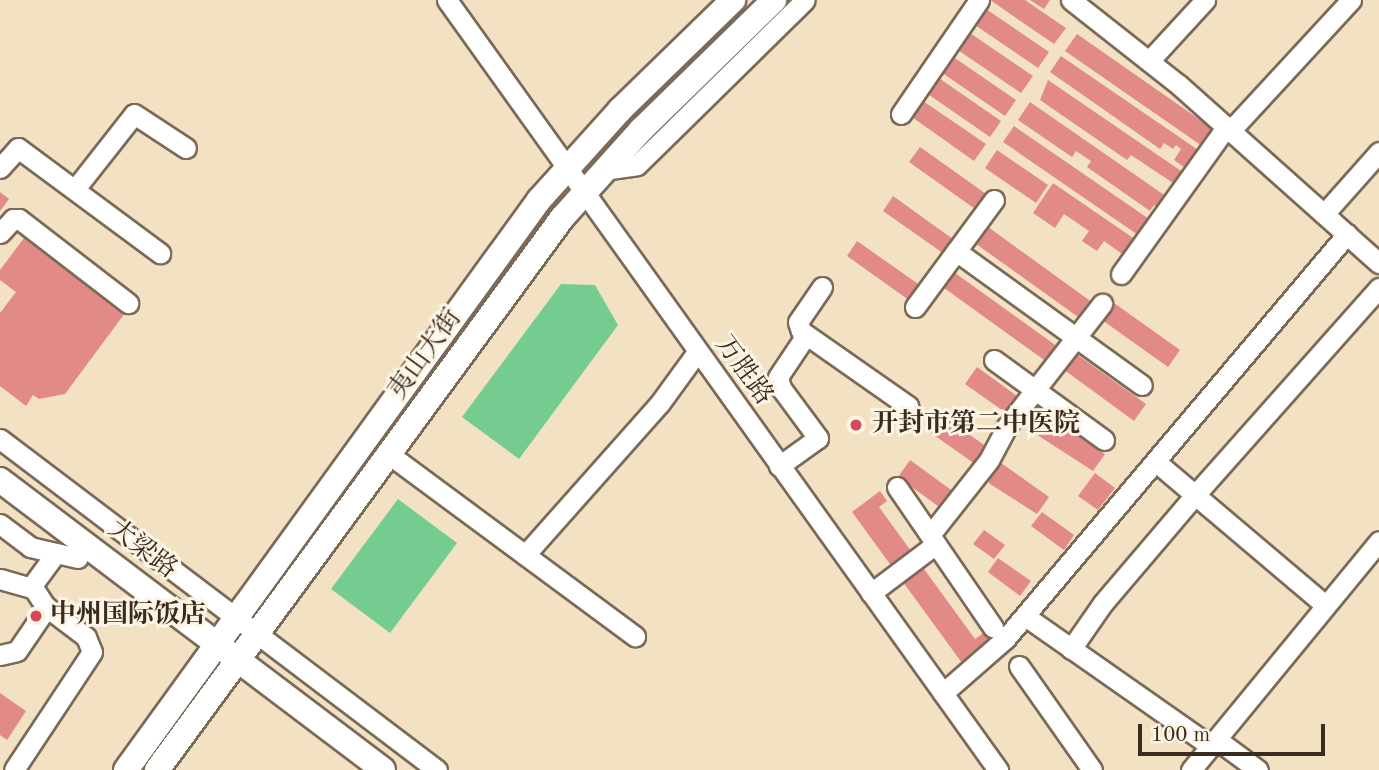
<!DOCTYPE html>
<meta charset="utf-8">
<style>
body{margin:0}
#map{position:relative;width:1379px;height:770px;overflow:hidden;background:#f3e1c3;font-family:"Old Standard TT","Noto Serif SC",serif}
div>[style]{position:absolute}
[style*='--x']{left:calc(var(--x)*1px);top:calc(var(--y)*1px);width:calc(var(--w)*1px);rotate:calc(var(--a)*1deg)}
.green>*{inset:0;background:#74cc91}
.building>*{inset:0;background:#e28a88}
.roads{filter:drop-shadow(2px 0 #7b6a58) drop-shadow(-2px 0 #7b6a58) drop-shadow(0 2px #7b6a58) drop-shadow(0 -2px #7b6a58)}
.minor>*{height:19px;margin:-9.5px;padding:0 9.5px;transform-origin:9.5px;border-radius:9.5px;background:#fff}
.major>*{height:24px;margin:-12px;padding:0 12px;transform-origin:12px;border-radius:12px;background:#fff}
.dots>*{width:19px;height:19px;translate:-50% -50%;box-sizing:border-box;border:4px solid #fcf5e5;border-radius:50%}
span{translate:-50% -50%;white-space:nowrap;text-align:center;line-height:1.15;-webkit-text-stroke:6px #fcf5e5;paint-order:stroke}
.street-label{font-size:26px;color:#3b2a1e}
.poi-label{font-size:26px;color:#3b2a1e;font-weight:700}
.left{translate:0 -50%;text-align:left}
.scale{position:absolute;left:1138px;top:724px;width:187px;height:32px;box-sizing:border-box;border:4px solid #3b2a1e;border-top:0;padding-left:9px;font-size:21px;line-height:24px;white-space:nowrap;color:#3b2a1e;-webkit-text-stroke:5px #fcf5e5;paint-order:stroke}
</style>
<div id="map">
<div class="green">
<i style="clip-path:polygon(561px 284px,595px 285px,618px 325px,519px 459px,462px 417px)"></i>
<i style="clip-path:polygon(398px 499px,457px 543px,390px 633px,331px 589px)"></i>
</div>
<div class="building">
<i style="clip-path:polygon(990px 0,1025px 0,1066px 28px,1054px 44px)"></i>
<i style="clip-path:polygon(1030px 0,1050px 0,1044px 9px)"></i>
<i style="clip-path:polygon(983px 7px,1049px 52px,1038px 68px,972px 23px)"></i>
<i style="clip-path:polygon(967px 31px,1033px 76px,1021px 93px,955px 48px)"></i>
<i style="clip-path:polygon(1077px 34px,1216px 131px,1205px 148px,1065px 51px)"></i>
<i style="clip-path:polygon(949px 54px,1016px 100px,1005px 116px,938px 70px)"></i>
<i style="clip-path:polygon(1061px 56px,1201px 152px,1188px 170px,1174px 160px,1181px 149px,1176px 145px,1173px 149px,1164px 143px,1160px 149px,1050px 72px)"></i>
<i style="clip-path:polygon(936px 76px,1001px 121px,990px 137px,925px 92px)"></i>
<i style="clip-path:polygon(1048px 80px,1187px 175px,1179px 187px,1131px 155px,1127px 160px,1040px 100px)"></i>
<i style="clip-path:polygon(920px 99px,986px 144px,974px 161px,909px 115px)"></i>
<i style="clip-path:polygon(1030px 102px,1170px 199px,1162px 211px,1154px 205px,1150px 211px,1087px 167px,1091px 161px,1076px 151px,1072px 157px,1018px 120px)"></i>
<i style="clip-path:polygon(1014px 126px,1152px 221px,1141px 237px,1003px 142px)"></i>
<i style="clip-path:polygon(920px 147px,989px 196px,978px 211px,909px 162px)"></i>
<i style="clip-path:polygon(997px 150px,1048px 185px,1036px 203px,985px 168px)"></i>
<i style="clip-path:polygon(1053px 183px,1139px 242px,1128px 258px,1104px 241px,1097px 251px,1082px 241px,1089px 231px,1064px 214px,1055px 228px,1033px 213px)"></i>
<i style="clip-path:polygon(0 192px,9px 199px,0 211px)"></i>
<i style="clip-path:polygon(893px 196px,957px 242px,947px 256px,883px 211px)"></i>
<i style="clip-path:polygon(984px 224px,1093px 303px,1081px 319px,972px 241px)"></i>
<i style="clip-path:polygon(24px 238px,125px 313px,65px 394px,39px 399px,33px 395px,26px 406px,0 386px,0 313px,16px 292px,0 280px,0 270px)"></i>
<i style="clip-path:polygon(857px 241px,924px 288px,913px 303px,847px 256px)"></i>
<i style="clip-path:polygon(951px 270px,1058px 347px,1047px 362px,940px 285px)"></i>
<i style="clip-path:polygon(1114px 303px,1180px 350px,1168px 367px,1102px 320px)"></i>
<i style="clip-path:polygon(1075px 353px,1146px 404px,1134px 421px,1063px 369px)"></i>
<i style="clip-path:polygon(977px 367px,1021px 399px,1009px 415px,965px 384px)"></i>
<i style="clip-path:polygon(1036px 405px,1105px 454px,1093px 471px,1028px 429px,1024px 422px)"></i>
<i style="clip-path:polygon(943px 416px,987px 447px,975px 464px,931px 433px)"></i>
<i style="clip-path:polygon(910px 460px,954px 492px,942px 509px,898px 477px)"></i>
<i style="clip-path:polygon(997px 460px,1049px 497px,1037px 514px,990px 484px,985px 476px)"></i>
<i style="clip-path:polygon(1095px 473px,1115px 488px,1098px 510px,1078px 496px)"></i>
<i style="clip-path:polygon(880px 491px,887px 501px,879px 507px,975px 639px,985px 632px,992px 641px,962px 663px,852px 512px)"></i>
<i style="clip-path:polygon(1042px 512px,1074px 535px,1064px 550px,1031px 526px)"></i>
<i style="clip-path:polygon(984px 530px,1005px 545px,994px 559px,973px 544px)"></i>
<i style="clip-path:polygon(998px 558px,1031px 581px,1020px 596px,988px 572px)"></i>
<i style="clip-path:polygon(0 693px,26px 711px,7px 740px,0 735px)"></i>
</div>
<div class="roads">
<div class="minor">
<i style="--x:447;--y:0;--w:947;--a:54.41"></i>
<i style="--x:1071;--y:0;--w:137;--a:38.2"></i>
<i style="--x:1179;--y:85;--w:268;--a:41.7"></i>
<i style="--x:1149;--y:61;--w:83;--a:-47.4"></i>
<i style="--x:901;--y:114;--w:138;--a:-55.6"></i>
<i style="--x:1231;--y:130;--w:177;--a:-47.3"></i>
<i style="--x:0;--y:168;--w:27;--a:-48"></i>
<i style="--x:18;--y:148;--w:177;--a:36.5"></i>
<i style="--x:603;--y:170;--w:34;--a:-8"></i>
<i style="--x:637;--y:165;--w:235;--a:-44.5"></i>
<i style="--x:75;--y:189;--w:95;--a:-51.8"></i>
<i style="--x:134;--y:114;--w:62;--a:33.2"></i>
<i style="--x:1324;--y:214;--w:83;--a:-48.4"></i>
<i style="--x:0;--y:233;--w:19;--a:-47"></i>
<i style="--x:13;--y:219;--w:6;--a:0"></i>
<i style="--x:19;--y:219;--w:138;--a:37.6"></i>
<i style="--x:956;--y:251;--w:229;--a:35.8"></i>
<i style="--x:1121;--y:274;--w:182;--a:-54.4"></i>
<i style="--x:822;--y:287;--w:42;--a:124.4"></i>
<i style="--x:798;--y:322;--w:9;--a:72"></i>
<i style="--x:801;--y:331;--w:131;--a:35"></i>
<i style="--x:908;--y:406;--w:8;--a:76"></i>
<i style="--x:915;--y:307;--w:133;--a:-53.6"></i>
<i style="--x:994;--y:360;--w:136;--a:36"></i>
<i style="--x:0;--y:439;--w:548;--a:37.14"></i>
<i style="--x:390;--y:455;--w:305;--a:36.5"></i>
<i style="--x:1156;--y:462;--w:220;--a:40.2"></i>
<i style="--x:779;--y:466;--w:48;--a:-35.7"></i>
<i style="--x:818;--y:438;--w:62;--a:-126.5"></i>
<i style="--x:781;--y:388;--w:11;--a:-105"></i>
<i style="--x:778;--y:377;--w:50;--a:-56.3"></i>
<i style="--x:897;--y:487;--w:170;--a:55.6"></i>
<i style="--x:0;--y:524;--w:38;--a:37"></i>
<i style="--x:30;--y:547;--w:49;--a:12.9"></i>
<i style="--x:930;--y:535;--w:95;--a:-51.8"></i>
<i style="--x:989;--y:460;--w:38;--a:-62"></i>
<i style="--x:1007;--y:426;--w:155;--a:-52.1"></i>
<i style="--x:525;--y:555;--w:203;--a:-48.4"></i>
<i style="--x:660;--y:403;--w:63;--a:-54"></i>
<i style="--x:0;--y:579;--w:35;--a:16"></i>
<i style="--x:34;--y:589;--w:20;--a:57"></i>
<i style="--x:45;--y:606;--w:51;--a:37.1"></i>
<i style="--x:86;--y:637;--w:16;--a:68"></i>
<i style="--x:92;--y:652;--w:141;--a:123.5"></i>
<i style="--x:31;--y:587;--w:42;--a:-53.7"></i>
<i style="--x:871;--y:593;--w:81;--a:-37"></i>
<i style="--x:1025;--y:616;--w:227;--a:35"></i>
<i style="--x:1071;--y:649;--w:56;--a:-55.2"></i>
<i style="--x:1103;--y:603;--w:142;--a:-49.6"></i>
<i style="--x:1195;--y:495;--w:277;--a:-48.4"></i>
<i style="--x:0;--y:655;--w:17;--a:-13"></i>
<i style="--x:17;--y:651;--w:53;--a:-55.7"></i>
<i style="--x:1019;--y:666;--w:127;--a:54.9"></i>
<i style="--x:943;--y:693;--w:82;--a:-41.1"></i>
<i style="--x:1005;--y:639;--w:530;--a:-49.82"></i>
<i style="--x:1216;--y:739;--w:52;--a:36.4"></i>
<i style="--x:1191;--y:770;--w:296;--a:-50.6"></i>
</div>
<div class="major">
<i style="--x:0;--y:480;--w:480;--a:37.1"></i>
<i style="--x:126;--y:770;--w:704;--a:-54.07"></i>
<i style="--x:539;--y:200;--w:121;--a:-48"></i>
<i style="--x:620;--y:110;--w:158;--a:-44.2"></i>
<i style="--x:157;--y:770;--w:685;--a:-53.73"></i>
<i style="--x:562;--y:218;--w:118;--a:-48.1"></i>
<i style="--x:641;--y:130;--w:186;--a:-44.3"></i>
</div>
</div>
<div class="dots">
<i style="left:856px;top:425px;background:#d1495b"></i>
<i style="left:36px;top:616px;background:#d1495b"></i>
</div>
<div class="street-label">
<span style="left:426px;top:355px;rotate:-54deg">夷山大街</span>
<span style="left:743px;top:371px;rotate:54deg">万胜路</span>
<span style="left:142px;top:550px;rotate:37deg">大梁路</span>
</div>
<div class="poi-label">
<span class="left" style="left:872px;top:425px">开封市第二中医院</span>
<span class="left" style="left:50px;top:616px">中州国际饭店</span>
</div>
<div class="scale">100 m</div>
</div>
